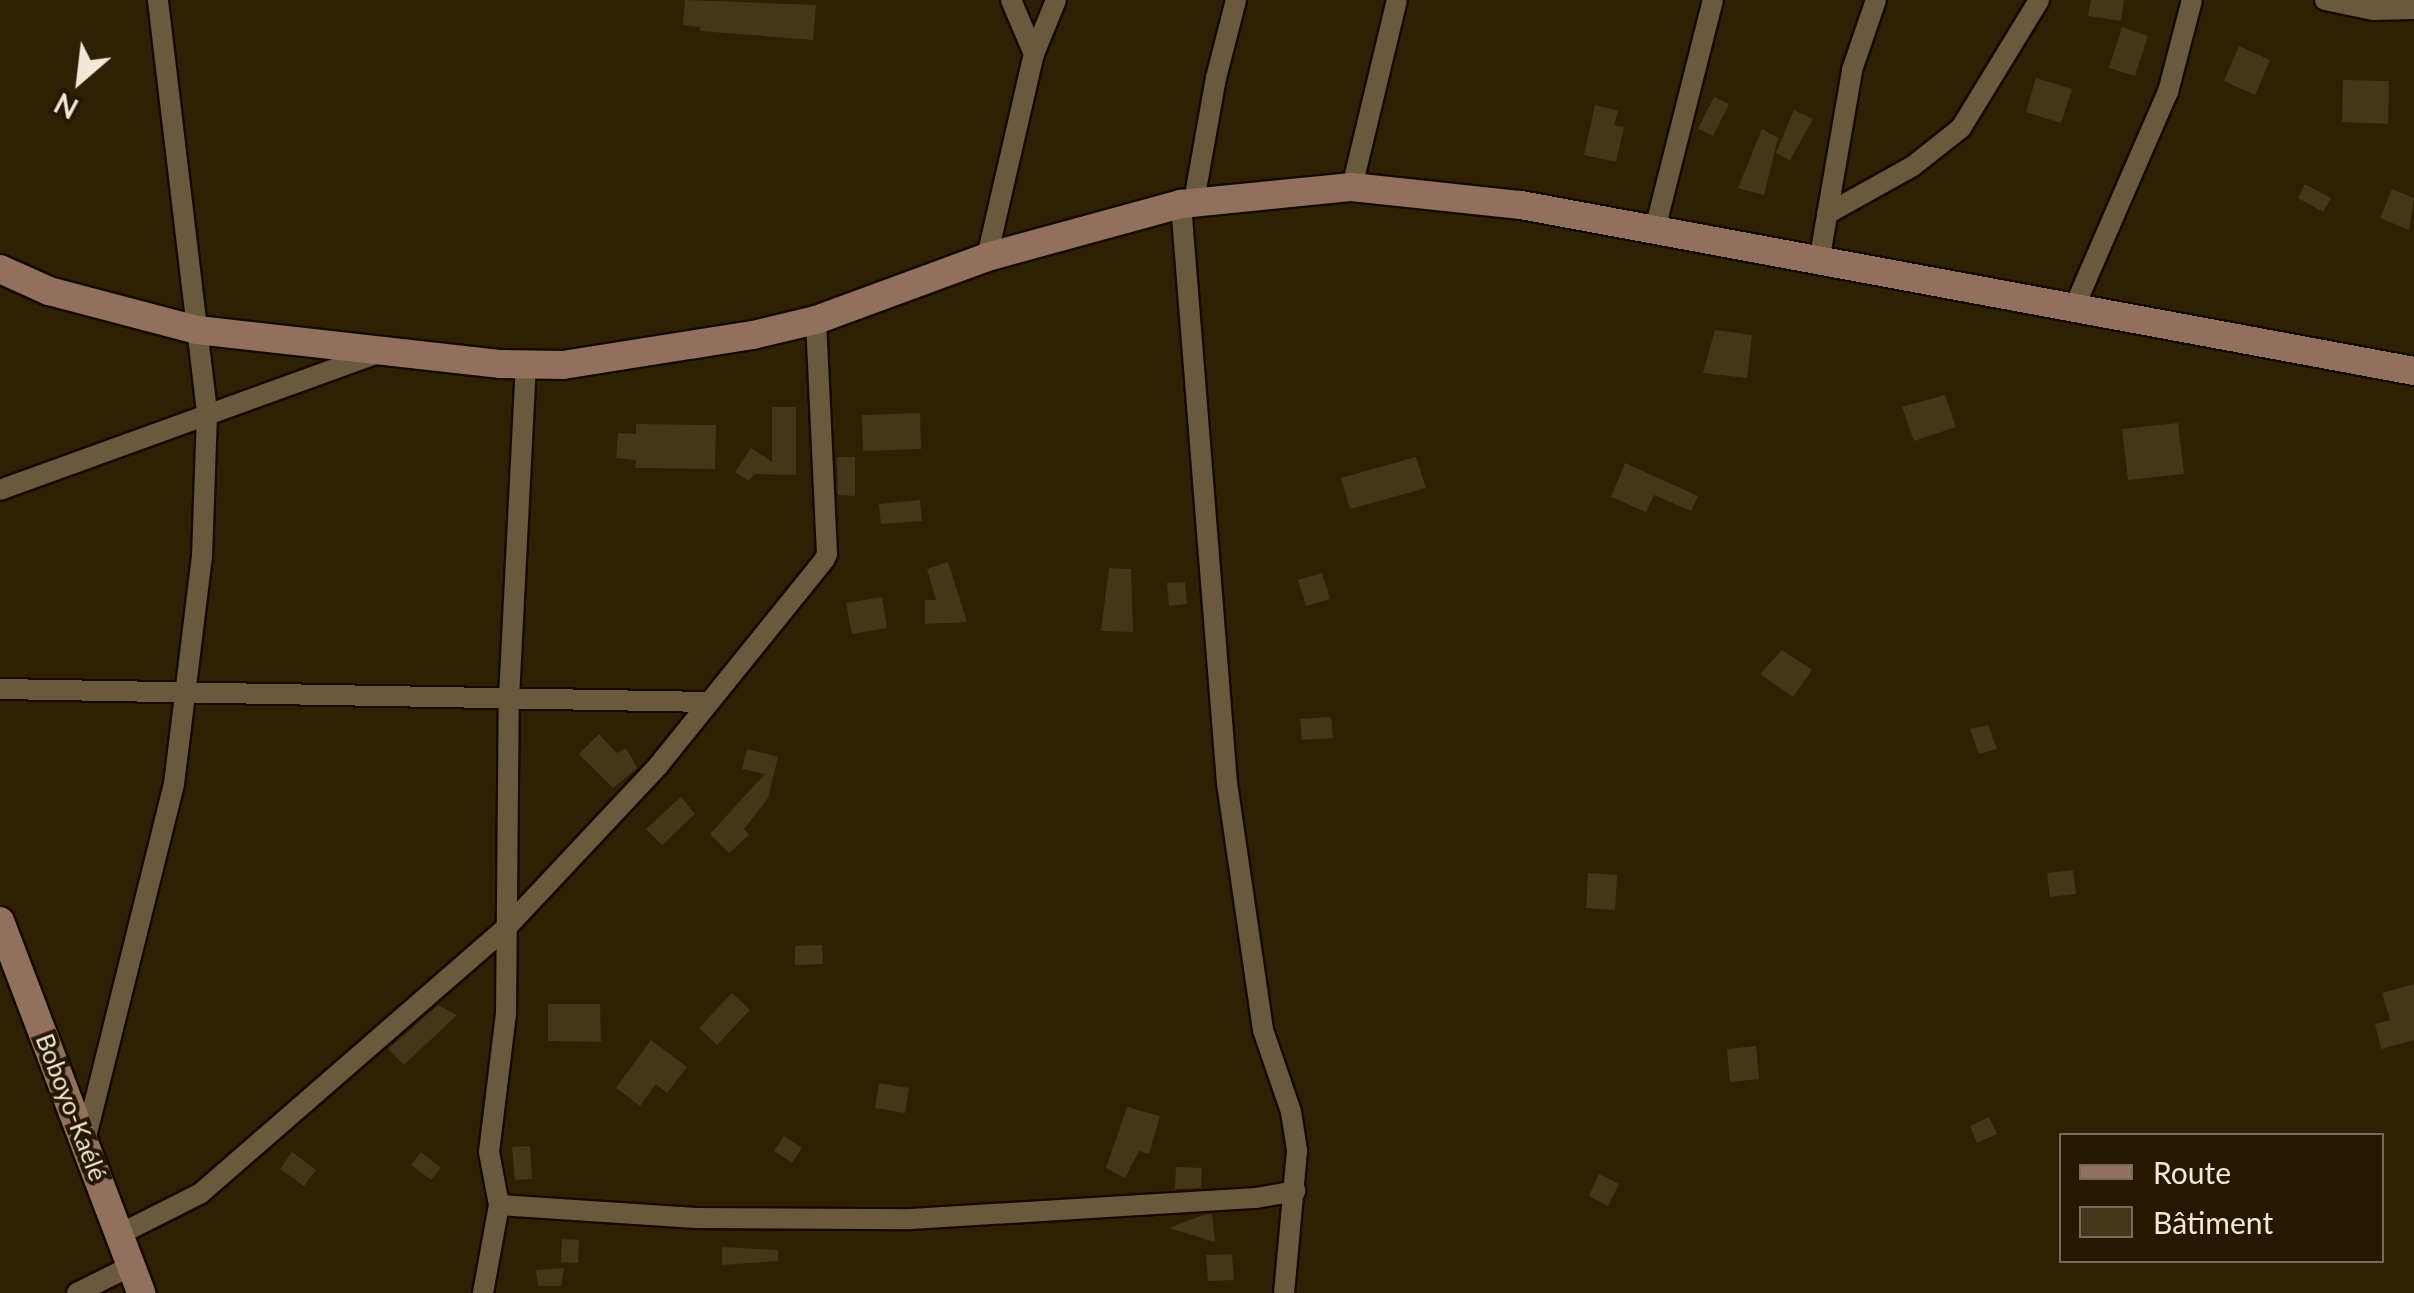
<!DOCTYPE html>
<meta charset="utf-8">
<style>
body{margin:0}
#map{position:relative;width:2414px;height:1293px;overflow:hidden;background:#2f2004;font-family:Lato,sans-serif}
div>[style]{position:absolute}
[style*='--x']{left:calc(var(--x)*1px);top:calc(var(--y)*1px);width:calc(var(--w)*1px);rotate:calc(var(--a)*1deg)}
.building>*{inset:0;background:#45351a}
.roads{filter:drop-shadow(2px 0 #150a00) drop-shadow(-2px 0 #150a00) drop-shadow(0 2px #150a00) drop-shadow(0 -2px #150a00)}
.street>*{height:20px;margin:-10px;padding:0 10px;transform-origin:10px;border-radius:10px;background:#6a593c}
.secondary>*{height:28px;margin:-14px;padding:0 14px;transform-origin:14px;border-radius:14px;background:#92705e}
span{translate:-50% -50%;white-space:nowrap;text-align:center;line-height:1.15;-webkit-text-stroke:8px #251700;paint-order:stroke}
.street-label{font-size:25px;color:#f2e8d8}
.legend{position:absolute;left:2059px;top:1133px;width:325px;height:130px;box-sizing:border-box;background:#251700;border:2px solid #776b56;margin:0;padding:12px 18px;list-style:none;font-size:30px;color:#f2e8d8}
.legend li{display:flex;align-items:center;gap:20px;height:50px}
.legend b{width:50px;border:2px solid #776b56}
.north{position:absolute;left:30px;top:30px;width:100px;height:100px;-webkit-text-stroke:8px #251700;paint-order:stroke;rotate:208deg;font-size:28px;font-weight:700;line-height:40px;text-align:center;color:#f2e8d8}
.north::after{content:'';display:block;margin:auto;width:35px;height:45px;background:#f2e8d8;clip-path:polygon(50% 0,100% 100%,50% 72%,0 100%)}
</style>
<div id="map">
<div class="building">
<i style="clip-path:polygon(685px 0,816px 5px,813px 40px,700px 31px,700px 27px,683px 25px)"></i>
<i style="clip-path:polygon(2091px 0,2124px 0,2121px 21px,2088px 16px)"></i>
<i style="clip-path:polygon(2122px 27px,2148px 36px,2135px 76px,2109px 68px)"></i>
<i style="clip-path:polygon(2239px 46px,2270px 60px,2255px 95px,2224px 81px)"></i>
<i style="clip-path:polygon(2036px 78px,2072px 89px,2061px 123px,2026px 112px)"></i>
<i style="clip-path:polygon(2343px 80px,2389px 81px,2388px 124px,2342px 122px)"></i>
<i style="clip-path:polygon(1714px 97px,1729px 104px,1713px 136px,1698px 129px)"></i>
<i style="clip-path:polygon(1595px 105px,1618px 111px,1614px 125px,1624px 127px,1616px 162px,1584px 155px)"></i>
<i style="clip-path:polygon(1794px 110px,1813px 119px,1790px 160px,1776px 153px)"></i>
<i style="clip-path:polygon(1762px 129px,1778px 138px,1764px 195px,1738px 188px)"></i>
<i style="clip-path:polygon(2305px 184px,2331px 198px,2323px 212px,2298px 198px)"></i>
<i style="clip-path:polygon(2392px 189px,2414px 198px,2409px 230px,2380px 218px)"></i>
<i style="clip-path:polygon(1715px 330px,1752px 335px,1747px 378px,1703px 373px)"></i>
<i style="clip-path:polygon(1945px 395px,1956px 427px,1914px 441px,1902px 407px)"></i>
<i style="clip-path:polygon(772px 407px,796px 407px,796px 475px,754px 474px,749px 481px,735px 472px,751px 448px,772px 462px)"></i>
<i style="clip-path:polygon(920px 413px,921px 449px,863px 451px,862px 415px)"></i>
<i style="clip-path:polygon(2178px 423px,2184px 474px,2128px 480px,2122px 429px)"></i>
<i style="clip-path:polygon(636px 424px,716px 425px,715px 469px,635px 468px,636px 460px,616px 458px,618px 433px,636px 434px)"></i>
<i style="clip-path:polygon(837px 457px,855px 457px,855px 496px,838px 495px)"></i>
<i style="clip-path:polygon(1416px 457px,1426px 488px,1350px 509px,1341px 478px)"></i>
<i style="clip-path:polygon(1625px 463px,1698px 496px,1691px 511px,1654px 495px,1646px 512px,1611px 497px)"></i>
<i style="clip-path:polygon(920px 500px,922px 521px,881px 524px,879px 504px)"></i>
<i style="clip-path:polygon(948px 562px,967px 622px,925px 624px,925px 600px,936px 600px,927px 569px)"></i>
<i style="clip-path:polygon(1109px 568px,1131px 569px,1133px 632px,1101px 631px)"></i>
<i style="clip-path:polygon(1322px 573px,1330px 599px,1306px 606px,1298px 580px)"></i>
<i style="clip-path:polygon(1185px 582px,1187px 604px,1169px 606px,1167px 583px)"></i>
<i style="clip-path:polygon(882px 597px,887px 628px,852px 634px,846px 603px)"></i>
<i style="clip-path:polygon(1782px 650px,1812px 670px,1793px 697px,1760px 674px)"></i>
<i style="clip-path:polygon(1331px 717px,1333px 738px,1302px 740px,1300px 719px)"></i>
<i style="clip-path:polygon(1988px 725px,1997px 749px,1979px 754px,1970px 729px)"></i>
<i style="clip-path:polygon(599px 734px,617px 753px,626px 748px,637px 768px,613px 788px,579px 754px)"></i>
<i style="clip-path:polygon(747px 749px,778px 757px,768px 798px,744px 829px,749px 835px,729px 853px,710px 834px,765px 774px,742px 769px)"></i>
<i style="clip-path:polygon(681px 797px,695px 814px,662px 845px,646px 829px)"></i>
<i style="clip-path:polygon(2073px 870px,2076px 894px,2050px 897px,2047px 873px)"></i>
<i style="clip-path:polygon(1588px 873px,1617px 875px,1615px 910px,1586px 908px)"></i>
<i style="clip-path:polygon(822px 945px,823px 964px,795px 965px,795px 946px)"></i>
<i style="clip-path:polygon(2414px 984px,2414px 1040px,2381px 1049px,2375px 1024px,2390px 1020px,2382px 993px)"></i>
<i style="clip-path:polygon(732px 993px,750px 1010px,717px 1045px,699px 1028px)"></i>
<i style="clip-path:polygon(548px 1004px,600px 1004px,601px 1042px,548px 1041px)"></i>
<i style="clip-path:polygon(438px 1005px,457px 1015px,404px 1065px,388px 1049px)"></i>
<i style="clip-path:polygon(651px 1040px,687px 1067px,667px 1093px,656px 1084px,640px 1106px,616px 1088px)"></i>
<i style="clip-path:polygon(1756px 1046px,1759px 1079px,1730px 1082px,1727px 1049px)"></i>
<i style="clip-path:polygon(879px 1083px,909px 1088px,905px 1113px,875px 1108px)"></i>
<i style="clip-path:polygon(1127px 1107px,1160px 1116px,1149px 1154px,1139px 1151px,1125px 1178px,1106px 1168px)"></i>
<i style="clip-path:polygon(1989px 1117px,1997px 1134px,1977px 1143px,1970px 1126px)"></i>
<i style="clip-path:polygon(784px 1136px,802px 1148px,792px 1163px,774px 1151px)"></i>
<i style="clip-path:polygon(530px 1146px,532px 1179px,515px 1180px,512px 1147px)"></i>
<i style="clip-path:polygon(292px 1152px,316px 1170px,304px 1186px,280px 1169px)"></i>
<i style="clip-path:polygon(421px 1152px,441px 1168px,431px 1180px,411px 1165px)"></i>
<i style="clip-path:polygon(1176px 1167px,1202px 1168px,1201px 1188px,1175px 1189px)"></i>
<i style="clip-path:polygon(1599px 1174px,1619px 1184px,1608px 1206px,1589px 1196px)"></i>
<i style="clip-path:polygon(1212px 1214px,1215px 1242px,1169px 1228px,1203px 1215px)"></i>
<i style="clip-path:polygon(562px 1239px,579px 1240px,578px 1263px,561px 1262px)"></i>
<i style="clip-path:polygon(722px 1247px,778px 1250px,778px 1261px,722px 1265px)"></i>
<i style="clip-path:polygon(1232px 1254px,1234px 1280px,1208px 1281px,1206px 1255px)"></i>
<i style="clip-path:polygon(564px 1268px,561px 1286px,538px 1286px,536px 1270px)"></i>
</div>
<div class="roads">
<div class="street">
<i style="--x:1011;--y:0;--w:59;--a:66.9"></i>
<i style="--x:2325;--y:0;--w:49;--a:11.8"></i>
<i style="--x:2373;--y:10;--w:41;--a:-1.4"></i>
<i style="--x:1352;--y:187;--w:192;--a:-76.5"></i>
<i style="--x:1194;--y:201;--w:125;--a:-79.9"></i>
<i style="--x:1216;--y:78;--w:81;--a:-75.6"></i>
<i style="--x:1181;--y:204;--w:581;--a:85.46"></i>
<i style="--x:1227;--y:783;--w:250;--a:81.7"></i>
<i style="--x:1263;--y:1030;--w:87;--a:71.1"></i>
<i style="--x:1291;--y:1112;--w:39;--a:81"></i>
<i style="--x:1297;--y:1151;--w:143;--a:95.2"></i>
<i style="--x:1827;--y:214;--w:98;--a:-29.2"></i>
<i style="--x:1913;--y:166;--w:61;--a:-38.4"></i>
<i style="--x:1961;--y:128;--w:150;--a:-58.6"></i>
<i style="--x:1655;--y:229;--w:236;--a:-75.8"></i>
<i style="--x:987;--y:257;--w:208;--a:-77"></i>
<i style="--x:1034;--y:54;--w:58;--a:-67.8"></i>
<i style="--x:1819;--y:262;--w:195;--a:-80.2"></i>
<i style="--x:1852;--y:70;--w:74;--a:-71.1"></i>
<i style="--x:2073;--y:310;--w:238;--a:-66.5"></i>
<i style="--x:2168;--y:92;--w:95;--a:-75.4"></i>
<i style="--x:0;--y:490;--w:403;--a:-19.9"></i>
<i style="--x:0;--y:689;--w:707;--a:1.05"></i>
<i style="--x:85;--y:1141;--w:368;--a:-76"></i>
<i style="--x:174;--y:784;--w:229;--a:-83"></i>
<i style="--x:202;--y:557;--w:145;--a:-88"></i>
<i style="--x:207;--y:412;--w:415;--a:-96.8"></i>
<i style="--x:499;--y:1205;--w:197;--a:3.8"></i>
<i style="--x:696;--y:1218;--w:215;--a:0.3"></i>
<i style="--x:911;--y:1219;--w:346;--a:-3.5"></i>
<i style="--x:1256;--y:1198;--w:40;--a:-10"></i>
<i style="--x:120;--y:1234;--w:91;--a:-26.8"></i>
<i style="--x:201;--y:1193;--w:404;--a:-41"></i>
<i style="--x:506;--y:928;--w:222;--a:-46.8"></i>
<i style="--x:658;--y:766;--w:265;--a:-51.1"></i>
<i style="--x:824;--y:560;--w:7;--a:-63"></i>
<i style="--x:827;--y:554;--w:234;--a:-92.7"></i>
<i style="--x:77;--y:1293;--w:60;--a:-26.6"></i>
<i style="--x:483;--y:1293;--w:89;--a:-79.7"></i>
<i style="--x:499;--y:1205;--w:54;--a:-100.7"></i>
<i style="--x:489;--y:1152;--w:139;--a:-83"></i>
<i style="--x:506;--y:1014;--w:316;--a:-89.5"></i>
<i style="--x:509;--y:698;--w:333;--a:-87.1"></i>
</div>
<div class="secondary">
<i style="--x:0;--y:269;--w:54;--a:24.2"></i>
<i style="--x:49;--y:291;--w:153;--a:14.8"></i>
<i style="--x:197;--y:330;--w:306;--a:6.4"></i>
<i style="--x:501;--y:364;--w:62;--a:0.9"></i>
<i style="--x:563;--y:365;--w:192;--a:-9"></i>
<i style="--x:753;--y:335;--w:65;--a:-13.4"></i>
<i style="--x:816;--y:320;--w:182;--a:-20.2"></i>
<i style="--x:987;--y:257;--w:201;--a:-15.3"></i>
<i style="--x:1181;--y:204;--w:172;--a:-5.7"></i>
<i style="--x:1352;--y:187;--w:170;--a:6.1"></i>
<i style="--x:1521;--y:205;--w:908;--a:10.53"></i>
<i style="--x:0;--y:921;--w:398;--a:69.2"></i>
</div>
</div>
<div class="street-label">
<span style="left:72px;top:1107px;rotate:69deg">Boboyo-Kaélé</span>
</div>
<ul class="legend">
<li><b style="height:12px;background:#92705e"></b>Route</li>
<li><b style="height:28px;background:#45351a"></b>Bâtiment</li>
</ul>
<div class="north">N</div>
</div>
